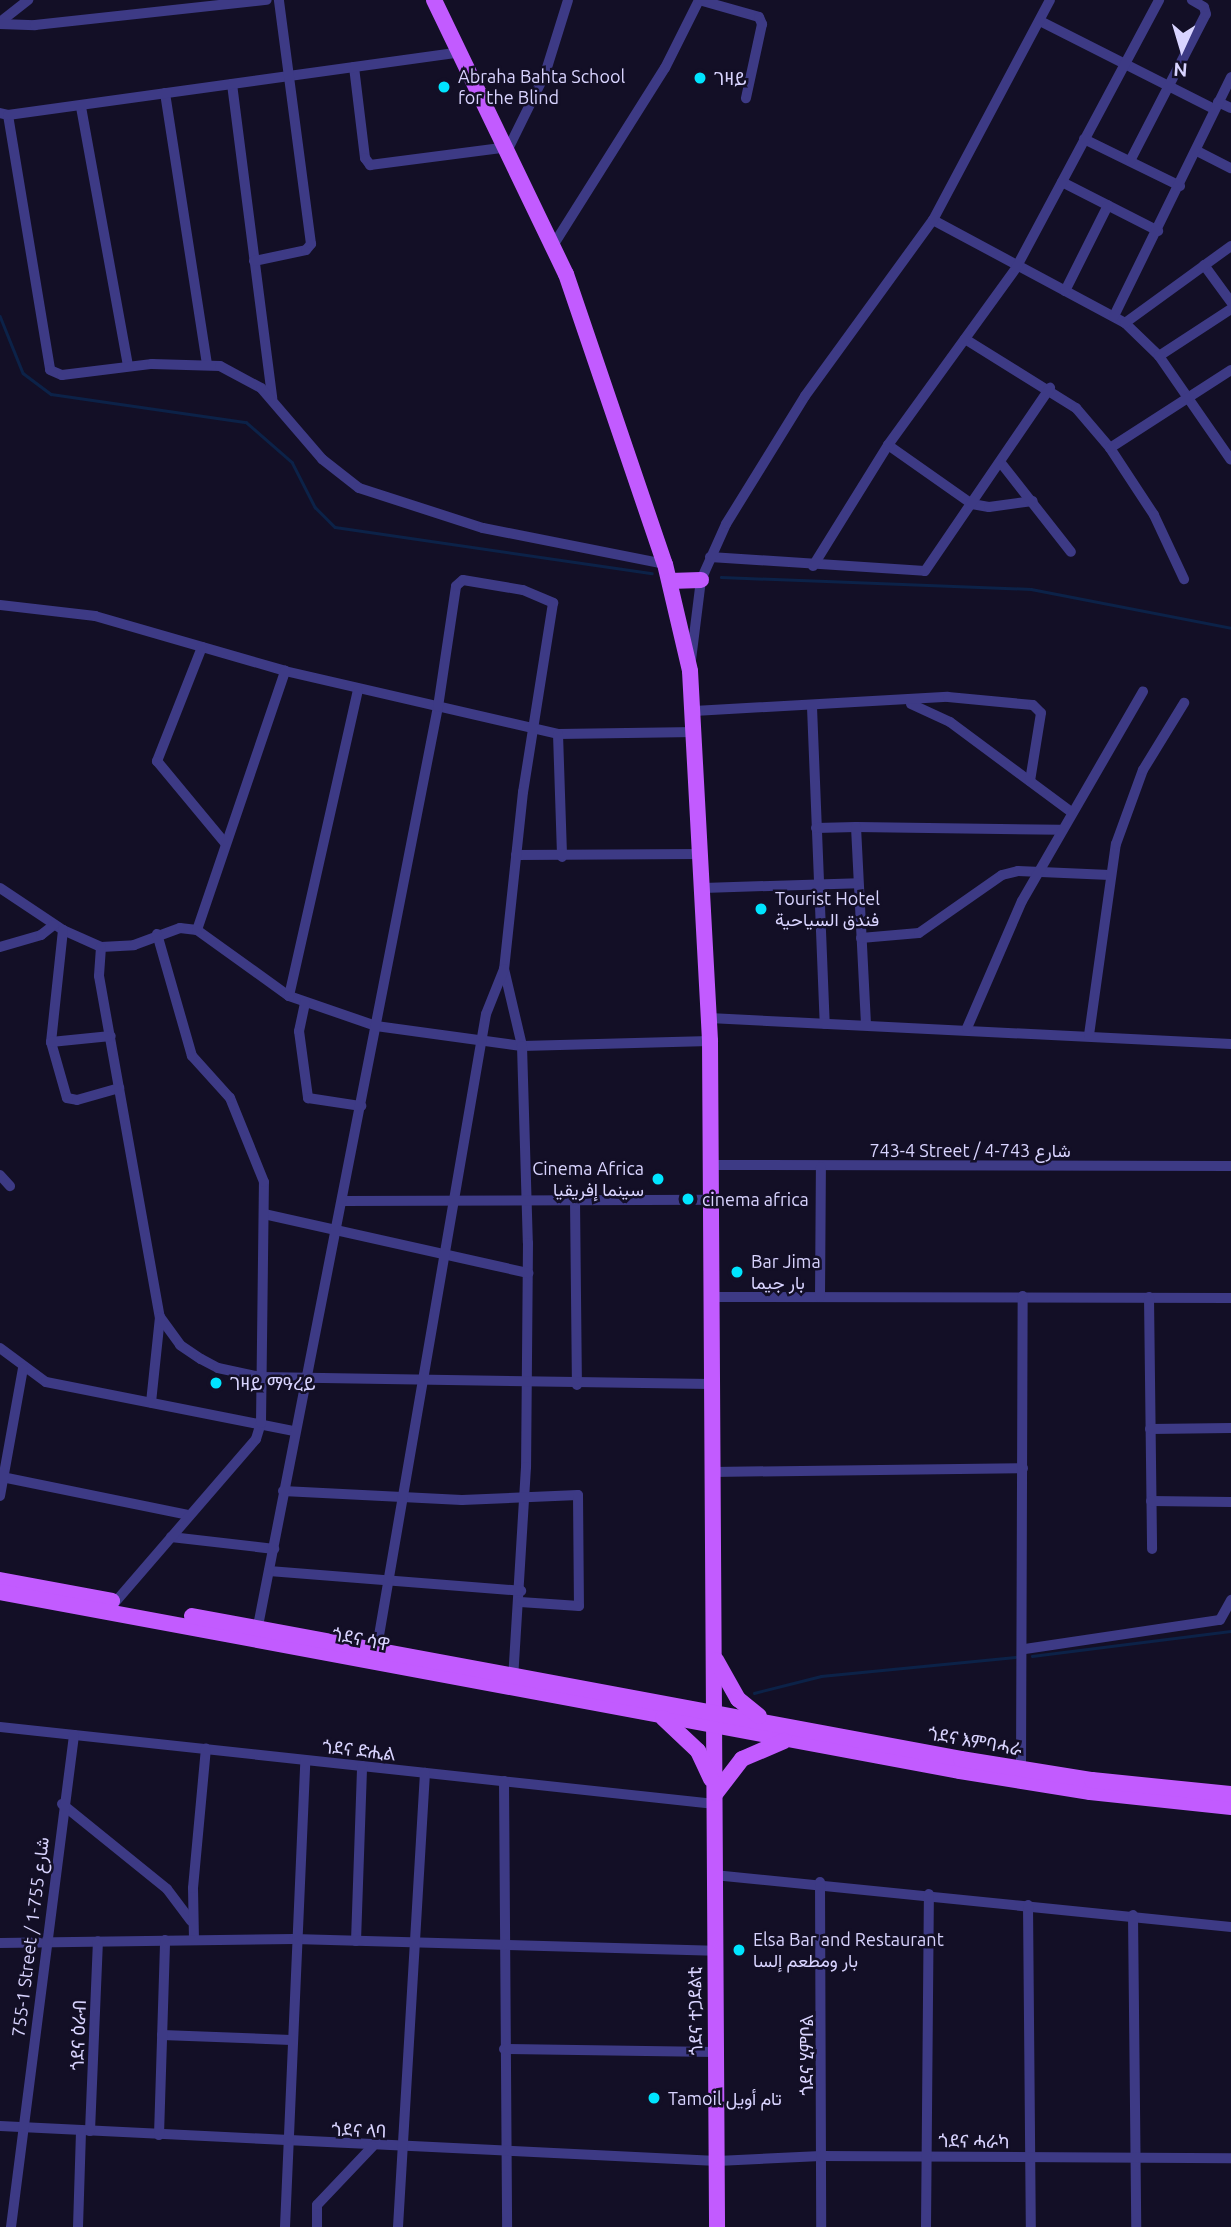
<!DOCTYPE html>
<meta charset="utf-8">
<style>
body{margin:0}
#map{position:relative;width:1231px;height:2227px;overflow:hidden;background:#130f26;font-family:Ubuntu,Vazirmatn,"Noto Sans Ethiopic",sans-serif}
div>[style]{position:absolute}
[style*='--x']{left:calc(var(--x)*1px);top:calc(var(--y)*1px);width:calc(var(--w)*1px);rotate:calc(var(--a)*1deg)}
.stream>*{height:2.5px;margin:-1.25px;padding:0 1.25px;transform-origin:1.25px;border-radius:1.25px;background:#0c2248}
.street>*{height:10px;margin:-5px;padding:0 5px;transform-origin:5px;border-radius:5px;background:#3d3a85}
.primary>*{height:16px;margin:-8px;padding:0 8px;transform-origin:8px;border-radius:8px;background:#c25bff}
.dots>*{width:19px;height:19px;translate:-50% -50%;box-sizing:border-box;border:4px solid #130f26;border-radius:50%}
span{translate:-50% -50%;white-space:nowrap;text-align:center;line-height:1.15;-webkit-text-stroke:5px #130f26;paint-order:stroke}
.poi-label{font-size:18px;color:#d9d4ff}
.left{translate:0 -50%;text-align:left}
.right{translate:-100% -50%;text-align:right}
.street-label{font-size:18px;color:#d9d4ff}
.north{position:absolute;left:1147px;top:14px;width:70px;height:70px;-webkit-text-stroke:5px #130f26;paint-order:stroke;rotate:184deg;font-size:19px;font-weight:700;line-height:28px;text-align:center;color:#d9d4ff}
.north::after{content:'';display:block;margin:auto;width:24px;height:32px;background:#d9d4ff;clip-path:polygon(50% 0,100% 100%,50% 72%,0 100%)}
</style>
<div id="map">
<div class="stream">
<i style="--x:0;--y:316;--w:61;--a:68"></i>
<i style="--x:23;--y:373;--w:35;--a:37"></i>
<i style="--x:51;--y:394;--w:197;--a:8.2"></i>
<i style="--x:246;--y:422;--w:61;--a:41"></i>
<i style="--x:292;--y:462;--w:51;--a:62.9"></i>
<i style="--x:315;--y:507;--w:28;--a:45"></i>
<i style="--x:335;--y:527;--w:320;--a:8.3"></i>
<i style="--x:721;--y:577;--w:310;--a:2.2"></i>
<i style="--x:1031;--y:589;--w:204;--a:11"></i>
<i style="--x:1032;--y:1656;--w:201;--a:-7.2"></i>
<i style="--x:754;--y:1693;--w:69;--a:-14.2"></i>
<i style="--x:821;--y:1676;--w:195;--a:-5.6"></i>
</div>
<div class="street">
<i style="--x:1040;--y:21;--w:195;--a:26.8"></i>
<i style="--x:0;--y:22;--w:36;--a:-38"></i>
<i style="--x:0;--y:24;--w:35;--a:2"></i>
<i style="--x:35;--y:25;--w:233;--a:-6.2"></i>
<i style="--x:354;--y:67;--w:92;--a:83.1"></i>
<i style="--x:365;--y:158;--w:9;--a:54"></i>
<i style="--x:370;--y:165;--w:140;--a:-7.4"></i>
<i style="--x:509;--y:147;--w:81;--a:-63.7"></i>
<i style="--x:545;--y:74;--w:77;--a:-72.7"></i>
<i style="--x:232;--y:84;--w:317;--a:82.7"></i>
<i style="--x:165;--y:93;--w:274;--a:81.2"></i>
<i style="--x:1218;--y:102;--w:14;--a:25"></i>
<i style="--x:81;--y:107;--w:263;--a:79.7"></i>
<i style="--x:0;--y:113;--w:8;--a:14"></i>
<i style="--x:8;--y:115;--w:258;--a:80.6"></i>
<i style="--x:50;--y:370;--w:13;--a:23"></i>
<i style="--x:62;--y:375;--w:91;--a:-7"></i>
<i style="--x:152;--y:364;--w:68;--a:1.7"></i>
<i style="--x:220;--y:366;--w:47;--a:28.2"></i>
<i style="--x:261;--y:388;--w:94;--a:49.3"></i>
<i style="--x:322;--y:459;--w:47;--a:38.1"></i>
<i style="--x:359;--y:488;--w:130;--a:17.9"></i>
<i style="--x:483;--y:528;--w:186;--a:11.2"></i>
<i style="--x:8;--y:115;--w:453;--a:-7.9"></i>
<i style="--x:1084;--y:139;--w:107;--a:26.1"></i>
<i style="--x:1197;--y:151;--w:38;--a:27"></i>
<i style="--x:1130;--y:161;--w:165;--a:-62.7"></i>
<i style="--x:1206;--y:14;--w:7;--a:-106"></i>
<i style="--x:1204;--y:7;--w:14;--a:-150"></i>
<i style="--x:1062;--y:182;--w:108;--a:27"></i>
<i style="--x:933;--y:220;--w:218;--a:28.2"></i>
<i style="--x:1125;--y:323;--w:47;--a:44.1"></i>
<i style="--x:1159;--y:356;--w:126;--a:55.3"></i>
<i style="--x:554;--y:244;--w:208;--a:-57.8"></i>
<i style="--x:665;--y:68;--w:76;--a:-63.4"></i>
<i style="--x:699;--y:0;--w:62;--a:15.8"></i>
<i style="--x:759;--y:17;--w:8;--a:67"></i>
<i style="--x:762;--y:24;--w:76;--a:102.2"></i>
<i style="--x:254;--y:261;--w:53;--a:-11.9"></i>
<i style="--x:306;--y:250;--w:8;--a:-50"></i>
<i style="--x:311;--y:244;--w:246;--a:-97.5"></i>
<i style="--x:1204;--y:265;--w:46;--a:53.9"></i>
<i style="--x:1065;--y:291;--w:96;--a:-63.4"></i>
<i style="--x:1114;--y:316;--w:266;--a:-63.9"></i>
<i style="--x:1125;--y:323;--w:131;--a:-36"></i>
<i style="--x:965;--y:339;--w:131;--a:31.9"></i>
<i style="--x:1076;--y:408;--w:52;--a:49.6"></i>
<i style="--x:1110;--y:448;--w:80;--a:56.7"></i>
<i style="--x:1154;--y:515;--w:71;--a:64.9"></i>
<i style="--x:1159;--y:356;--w:86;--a:-33.1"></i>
<i style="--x:888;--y:445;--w:103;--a:35.1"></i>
<i style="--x:972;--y:504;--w:17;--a:10"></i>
<i style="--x:989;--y:507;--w:44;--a:-7.8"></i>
<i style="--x:1110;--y:448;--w:144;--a:-32.8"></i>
<i style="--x:1001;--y:463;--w:113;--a:51.8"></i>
<i style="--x:710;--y:557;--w:215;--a:3.7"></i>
<i style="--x:925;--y:571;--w:222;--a:-55.7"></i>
<i style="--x:813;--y:566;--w:142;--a:-58.2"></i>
<i style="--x:888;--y:445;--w:218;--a:-54.1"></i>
<i style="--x:1016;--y:268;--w:304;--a:-61.9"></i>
<i style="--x:0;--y:605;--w:96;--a:6.6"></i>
<i style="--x:95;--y:616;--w:198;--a:16.1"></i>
<i style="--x:285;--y:671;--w:280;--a:13"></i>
<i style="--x:558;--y:734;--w:138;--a:-0.8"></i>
<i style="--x:202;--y:647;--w:123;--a:111.5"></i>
<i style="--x:157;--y:761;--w:107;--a:50.3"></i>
<i style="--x:691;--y:660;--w:81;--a:-82.9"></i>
<i style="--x:701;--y:580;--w:61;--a:-65.9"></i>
<i style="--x:726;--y:524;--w:150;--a:-58.3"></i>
<i style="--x:805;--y:396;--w:218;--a:-54"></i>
<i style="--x:933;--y:220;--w:249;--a:-62"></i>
<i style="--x:911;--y:704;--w:43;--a:24.8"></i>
<i style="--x:950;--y:722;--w:149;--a:36.6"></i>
<i style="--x:812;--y:707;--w:317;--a:87.7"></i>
<i style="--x:694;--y:711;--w:254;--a:-3.2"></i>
<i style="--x:948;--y:697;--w:85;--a:5.4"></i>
<i style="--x:1033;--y:705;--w:11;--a:45"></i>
<i style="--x:1041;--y:713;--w:69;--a:99.2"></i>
<i style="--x:558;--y:734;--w:123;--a:88.1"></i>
<i style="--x:856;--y:827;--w:204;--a:0.8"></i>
<i style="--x:816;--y:828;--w:40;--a:-1.4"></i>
<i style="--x:856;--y:827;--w:197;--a:87.1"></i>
<i style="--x:516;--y:855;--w:186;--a:-0.3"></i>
<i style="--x:0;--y:888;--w:76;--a:33.7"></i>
<i style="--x:63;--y:930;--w:42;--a:24.1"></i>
<i style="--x:101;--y:947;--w:33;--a:-3"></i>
<i style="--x:134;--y:945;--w:49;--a:-20.3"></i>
<i style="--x:180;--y:928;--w:17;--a:7"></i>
<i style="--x:197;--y:930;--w:113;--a:35.7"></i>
<i style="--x:289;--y:996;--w:92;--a:19"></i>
<i style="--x:376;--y:1026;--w:147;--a:7.8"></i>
<i style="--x:522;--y:1046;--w:188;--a:-1.5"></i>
<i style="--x:703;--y:888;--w:155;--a:-1.8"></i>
<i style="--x:63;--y:930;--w:113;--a:96.1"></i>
<i style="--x:51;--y:1042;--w:58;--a:74.1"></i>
<i style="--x:67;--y:1098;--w:10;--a:11"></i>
<i style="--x:77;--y:1100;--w:44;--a:-15.9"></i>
<i style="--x:197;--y:930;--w:274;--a:-71.2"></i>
<i style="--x:861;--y:938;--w:58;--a:-4.9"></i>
<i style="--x:919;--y:933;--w:101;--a:-34.9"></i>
<i style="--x:1002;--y:875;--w:16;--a:-14"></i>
<i style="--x:1018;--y:871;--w:92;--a:2.5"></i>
<i style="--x:0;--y:947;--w:43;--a:-16.3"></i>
<i style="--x:41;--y:935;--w:16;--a:-38"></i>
<i style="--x:101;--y:947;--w:29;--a:94"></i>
<i style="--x:99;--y:976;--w:346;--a:79.9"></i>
<i style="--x:160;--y:1317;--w:86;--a:96"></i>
<i style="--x:504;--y:969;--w:79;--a:76.8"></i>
<i style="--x:522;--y:1046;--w:197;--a:88.3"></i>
<i style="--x:528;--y:1243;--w:224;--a:90.5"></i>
<i style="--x:526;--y:1467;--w:212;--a:93.5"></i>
<i style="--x:289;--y:996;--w:314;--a:-77.3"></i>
<i style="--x:305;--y:1003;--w:29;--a:102"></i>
<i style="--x:299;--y:1031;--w:68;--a:82.3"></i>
<i style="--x:308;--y:1098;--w:54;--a:8.6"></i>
<i style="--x:709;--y:1018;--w:523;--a:2.85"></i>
<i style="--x:967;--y:1028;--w:138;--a:-66.6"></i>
<i style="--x:1022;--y:901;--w:242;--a:-60"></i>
<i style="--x:1089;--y:1035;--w:193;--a:-82"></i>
<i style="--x:1116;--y:844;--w:79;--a:-70"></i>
<i style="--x:1143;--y:770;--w:79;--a:-58.5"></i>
<i style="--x:51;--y:1042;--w:60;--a:-5.7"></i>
<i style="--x:710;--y:1165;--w:521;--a:0.11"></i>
<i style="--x:0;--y:1175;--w:15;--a:48"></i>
<i style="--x:575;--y:1200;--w:185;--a:89.4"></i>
<i style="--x:343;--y:1201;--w:367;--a:-0.2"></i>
<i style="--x:264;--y:1214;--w:271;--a:12.6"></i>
<i style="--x:710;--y:1297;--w:521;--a:0.11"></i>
<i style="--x:820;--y:1297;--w:130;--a:-89.6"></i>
<i style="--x:1149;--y:1297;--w:252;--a:89.3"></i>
<i style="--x:160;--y:1317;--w:34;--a:54"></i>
<i style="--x:180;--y:1345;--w:25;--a:34"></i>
<i style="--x:201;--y:1359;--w:19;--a:28"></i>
<i style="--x:218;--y:1368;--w:43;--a:12.1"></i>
<i style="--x:260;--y:1377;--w:451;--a:0.9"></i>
<i style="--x:0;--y:1348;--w:57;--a:36.5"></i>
<i style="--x:46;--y:1382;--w:253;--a:11.2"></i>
<i style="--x:1150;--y:1429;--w:81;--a:-0.7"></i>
<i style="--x:712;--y:1472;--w:311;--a:-0.7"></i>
<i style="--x:2;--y:1477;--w:191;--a:11.5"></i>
<i style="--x:283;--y:1491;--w:179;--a:2.9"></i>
<i style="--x:462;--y:1500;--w:116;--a:-2.5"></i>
<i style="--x:578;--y:1495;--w:111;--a:89.5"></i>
<i style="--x:579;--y:1606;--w:59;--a:-176.1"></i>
<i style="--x:0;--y:1496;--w:130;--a:-79.8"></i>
<i style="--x:1151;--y:1501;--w:80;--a:0.7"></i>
<i style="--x:171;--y:1537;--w:104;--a:6.6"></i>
<i style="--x:269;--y:1571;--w:253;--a:4.5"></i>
<i style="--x:111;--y:1607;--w:222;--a:-49.2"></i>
<i style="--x:256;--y:1439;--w:17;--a:-73"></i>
<i style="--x:261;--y:1423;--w:241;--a:-89.3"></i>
<i style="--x:264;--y:1182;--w:91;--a:-112"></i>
<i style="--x:230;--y:1098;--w:57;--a:-132.1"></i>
<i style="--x:192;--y:1056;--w:127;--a:-106"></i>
<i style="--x:257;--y:1631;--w:942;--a:-78.92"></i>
<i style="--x:438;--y:707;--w:122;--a:-81.5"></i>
<i style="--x:456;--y:586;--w:9;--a:-41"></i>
<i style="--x:463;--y:580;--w:61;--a:9.5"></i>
<i style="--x:523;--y:590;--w:33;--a:23"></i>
<i style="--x:553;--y:603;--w:191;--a:99"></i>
<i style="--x:523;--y:792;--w:178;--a:96.1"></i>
<i style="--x:504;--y:969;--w:48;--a:111.8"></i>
<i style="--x:486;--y:1014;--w:648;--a:99.77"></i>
<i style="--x:1025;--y:1649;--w:197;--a:-8.5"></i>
<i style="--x:1220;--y:1620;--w:23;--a:-61"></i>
<i style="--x:0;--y:1727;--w:719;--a:6.15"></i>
<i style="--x:1021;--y:1772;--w:476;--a:-89.8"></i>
<i style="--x:504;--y:1781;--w:446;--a:89.6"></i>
<i style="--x:62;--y:1804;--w:135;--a:39"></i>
<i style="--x:167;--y:1889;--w:40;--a:53"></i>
<i style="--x:714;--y:1875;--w:520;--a:5.74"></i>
<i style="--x:820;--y:1882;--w:345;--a:89.8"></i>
<i style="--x:1028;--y:1905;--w:322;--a:89.5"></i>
<i style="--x:1133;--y:1915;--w:312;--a:89.4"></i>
<i style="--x:194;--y:1940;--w:52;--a:-91.1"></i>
<i style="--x:193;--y:1888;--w:140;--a:-84.7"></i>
<i style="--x:356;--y:1941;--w:175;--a:-88"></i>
<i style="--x:0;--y:1943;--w:294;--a:-0.8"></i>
<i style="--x:294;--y:1939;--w:420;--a:1.6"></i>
<i style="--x:162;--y:2035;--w:129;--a:2.2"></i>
<i style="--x:504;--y:2049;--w:211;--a:0.8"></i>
<i style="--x:0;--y:2126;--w:718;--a:2.79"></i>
<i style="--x:717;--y:2161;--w:104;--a:-2.8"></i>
<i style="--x:821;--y:2156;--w:410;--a:0.3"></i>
<i style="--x:90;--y:2131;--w:190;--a:-87.6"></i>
<i style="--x:159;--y:2135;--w:195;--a:-88.2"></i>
<i style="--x:11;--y:2227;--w:496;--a:-82.7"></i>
<i style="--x:78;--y:2227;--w:96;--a:-88.2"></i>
<i style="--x:285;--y:2227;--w:467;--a:-87.5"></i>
<i style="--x:317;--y:2227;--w:22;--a:-90"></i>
<i style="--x:317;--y:2205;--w:81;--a:-46.5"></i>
<i style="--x:398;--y:2227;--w:455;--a:-86.6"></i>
<i style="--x:926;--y:2227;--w:333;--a:-89.5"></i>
</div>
<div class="primary">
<i style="--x:434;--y:0;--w:304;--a:64.3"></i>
<i style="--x:566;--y:274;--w:306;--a:71.2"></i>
<i style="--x:665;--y:564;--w:110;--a:76.8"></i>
<i style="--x:690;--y:671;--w:371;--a:86.9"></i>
<i style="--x:710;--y:1041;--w:1186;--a:89.66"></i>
<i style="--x:670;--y:581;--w:31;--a:-2"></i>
<i style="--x:0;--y:1580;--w:114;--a:10.6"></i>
<i style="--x:0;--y:1592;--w:977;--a:10.56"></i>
<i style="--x:960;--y:1771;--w:132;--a:9.2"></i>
<i style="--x:1090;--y:1792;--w:142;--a:6.1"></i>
<i style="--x:192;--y:1616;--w:782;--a:10.53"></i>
<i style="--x:961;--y:1759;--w:133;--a:9.1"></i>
<i style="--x:1092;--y:1780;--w:140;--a:5.8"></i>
<i style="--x:716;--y:1660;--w:45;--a:60.6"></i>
<i style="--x:738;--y:1699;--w:27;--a:39"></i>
<i style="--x:663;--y:1718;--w:48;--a:43.3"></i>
<i style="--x:698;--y:1751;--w:31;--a:65"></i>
<i style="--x:716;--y:1793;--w:43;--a:-52.6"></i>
<i style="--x:742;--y:1759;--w:46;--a:-23.2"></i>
</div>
<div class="dots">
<i style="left:700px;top:78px;background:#00e5ff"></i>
<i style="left:444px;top:87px;background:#00e5ff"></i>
<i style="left:761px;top:909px;background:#00e5ff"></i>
<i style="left:658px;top:1179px;background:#00e5ff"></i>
<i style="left:688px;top:1199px;background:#00e5ff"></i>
<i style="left:737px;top:1272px;background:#00e5ff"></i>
<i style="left:216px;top:1383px;background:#00e5ff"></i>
<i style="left:739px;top:1950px;background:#00e5ff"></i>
<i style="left:654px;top:2098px;background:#00e5ff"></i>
</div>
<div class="poi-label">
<span class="left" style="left:458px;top:87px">Abraha Bahta School<br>for the Blind</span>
<span class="left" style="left:714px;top:78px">ገዛይ</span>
<span class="left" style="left:775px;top:909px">Tourist Hotel<br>فندق السياحية</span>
<span class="right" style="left:644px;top:1179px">Cinema Africa<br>سينما إفريقيا</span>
<span class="left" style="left:702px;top:1199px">cinema africa</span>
<span class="left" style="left:751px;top:1272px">Bar Jima<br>بار جيما</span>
<span class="left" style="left:230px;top:1383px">ገዛይ ማዓረይ</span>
<span class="left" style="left:753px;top:1950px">Elsa Bar and Restaurant<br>بار ومطعم إلسا</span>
<span class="left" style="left:668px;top:2098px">Tamoil تام أويل</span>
</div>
<div class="street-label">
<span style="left:970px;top:1150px">743-4 Street / شارع 743-4</span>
<span style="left:361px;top:1639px;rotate:11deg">ጎደና ሳዋ</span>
<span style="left:975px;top:1741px;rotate:10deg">ጎደና እምባሓራ</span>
<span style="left:359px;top:1750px;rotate:6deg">ጎደና ድሒል</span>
<span style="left:30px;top:1937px;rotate:-83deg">755-1 Street / شارع 755-1</span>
<span style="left:695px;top:2011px;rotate:-91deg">ጎደና ተጋደልቲ</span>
<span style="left:78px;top:2035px;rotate:-88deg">ጎደና ዕራብ</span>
<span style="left:806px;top:2055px;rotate:-90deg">ጎደና ሂምቦል</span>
<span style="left:359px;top:2130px;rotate:2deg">ጎደና ላባ</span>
<span style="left:974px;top:2141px;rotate:1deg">ጎደና ሓራካ</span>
</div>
<div class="north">N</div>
</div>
